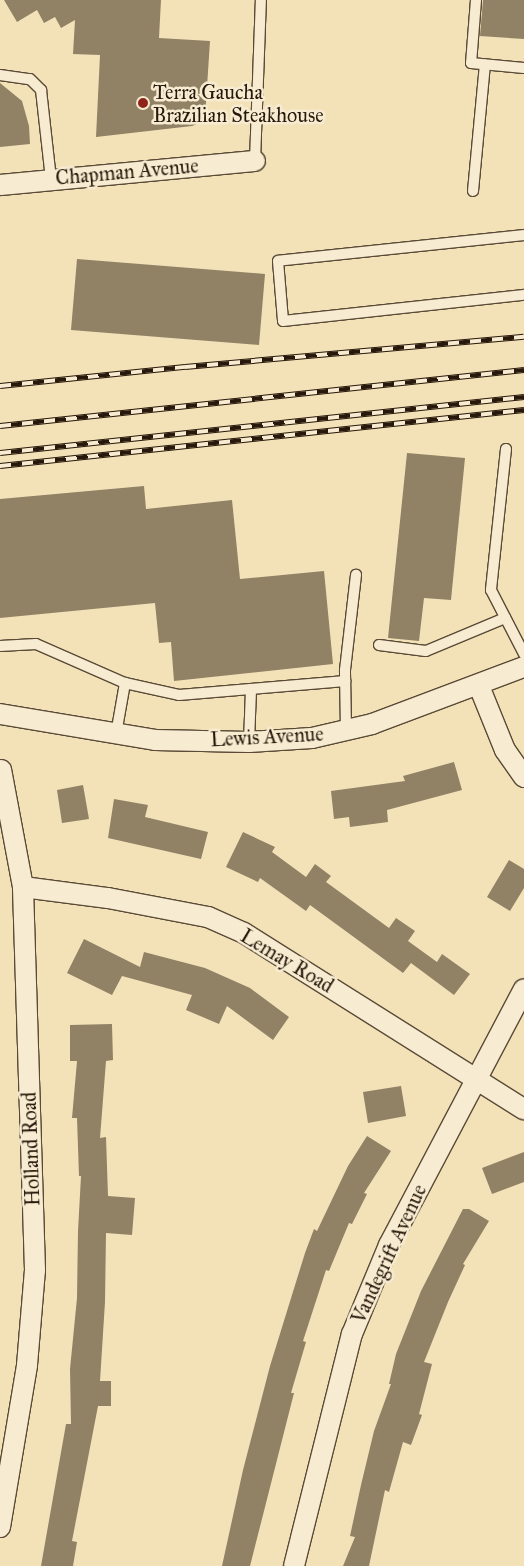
<!DOCTYPE html>
<style>
body{margin:0}
#map{position:relative;width:524px;height:1566px;overflow:hidden;background:#f3e2b8;font-family:"IM FELL Great Primer",serif}
div>[style]{position:absolute}
[style*='--x']{left:calc(var(--x)*1px);top:calc(var(--y)*1px);width:calc(var(--w)*1px);rotate:calc(var(--a)*1deg)}
.building>*{inset:0;background:#918165}
.roads{filter:drop-shadow(1px 0 #5a4a36) drop-shadow(-1px 0 #5a4a36) drop-shadow(0 1px #5a4a36) drop-shadow(0 -1px #5a4a36)}
.service>*{height:10px;margin:-5px;padding:0 5px;transform-origin:5px;border-radius:5px;background:#f7ecd1}
.minor>*{height:20px;margin:-10px;padding:0 10px;transform-origin:10px;border-radius:10px;background:#f7ecd1}
.rail>*{height:5.5px;margin-top:-2.75px;transform-origin:0;background:repeating-linear-gradient(90deg,#f7ecd1 0 11px,#27180b 0 22px);box-sizing:border-box;border-block:1px solid #27180b}
.dots>*{width:14px;height:14px;translate:-50% -50%;box-sizing:border-box;border:2px solid #f7ecd1;border-radius:50%}
span{translate:-50% -50%;white-space:nowrap;text-align:center;line-height:1.15;-webkit-text-stroke:5px #f7ecd1;paint-order:stroke}
.poi-label{font-size:20px;color:#27180b}
.left{translate:0 -50%;text-align:left}
.street-label{font-size:20px;color:#27180b}
</style>
<div id="map">
<div class="building">
<i style="clip-path:polygon(4px 0,161px 0,159px 38px,210px 41px,205px 118px,200px 123px,192px 126px,96px 137px,100px 55px,73px 54px,75px 20px,61px 28px,55px 17px,44px 23px,37px 10px,17px 22px)"></i>
<i style="clip-path:polygon(483px 0,524px 0,524px 39px,480px 36px)"></i>
<i style="clip-path:polygon(0 83px,22px 101px,29px 126px,30px 144px,0 147px)"></i>
<i style="clip-path:polygon(77px 259px,265px 274px,259px 345px,71px 330px)"></i>
<i style="clip-path:polygon(407px 453px,465px 458px,451px 600px,424px 598px,419px 641px,388px 638px)"></i>
<i style="clip-path:polygon(144px 486px,146px 509px,232px 500px,240px 579px,324px 571px,333px 664px,174px 681px,171px 642px,159px 643px,155px 603px,0 618px,0 499px)"></i>
<i style="clip-path:polygon(454px 762px,462px 790px,387px 810px,388px 822px,350px 827px,349px 817px,334px 819px,331px 791px,405px 781px,403px 776px)"></i>
<i style="clip-path:polygon(83px 785px,89px 819px,62px 823px,57px 790px)"></i>
<i style="clip-path:polygon(114px 799px,148px 805px,145px 817px,208px 832px,201px 859px,108px 838px)"></i>
<i style="clip-path:polygon(243px 832px,275px 847px,272px 852px,306px 877px,315px 864px,331px 876px,326px 882px,389px 928px,396px 918px,415px 931px,408px 941px,437px 962px,442px 954px,470px 974px,454px 995px,411px 963px,403px 973px,310px 905px,306px 911px,260px 878px,258px 882px,226px 867px)"></i>
<i style="clip-path:polygon(509px 860px,524px 869px,524px 888px,510px 911px,487px 897px)"></i>
<i style="clip-path:polygon(84px 939px,140px 967px,144px 952px,205px 968px,250px 988px,289px 1017px,273px 1040px,227px 1006px,219px 1024px,186px 1010px,192px 995px,122px 976px,112px 995px,67px 973px)"></i>
<i style="clip-path:polygon(112px 1024px,113px 1060px,106px 1061px,100px 1138px,106px 1137px,108px 1196px,135px 1198px,132px 1235px,106px 1233px,105px 1302px,100px 1381px,111px 1381px,111px 1406px,98px 1406px,72px 1541px,77px 1542px,73px 1566px,41px 1566px,66px 1424px,71px 1424px,70px 1369px,77px 1298px,78px 1231px,81px 1176px,79px 1176px,77px 1118px,72px 1118px,77px 1061px,70px 1061px,70px 1025px)"></i>
<i style="clip-path:polygon(401px 1086px,406px 1116px,368px 1123px,363px 1092px)"></i>
<i style="clip-path:polygon(367px 1136px,391px 1151px,364px 1193px,367px 1194px,352px 1224px,349px 1223px,329px 1271px,326px 1270px,303px 1341px,306px 1342px,291px 1393px,294px 1393px,250px 1566px,222px 1566px,243px 1470px,270px 1366px,305px 1253px,314px 1229px,317px 1231px,348px 1166px)"></i>
<i style="clip-path:polygon(524px 1152px,524px 1182px,492px 1194px,482px 1168px)"></i>
<i style="clip-path:polygon(463px 1209px,469px 1209px,489px 1221px,463px 1264px,465px 1265px,448px 1302px,424px 1362px,432px 1364px,419px 1414px,422px 1415px,411px 1445px,403px 1442px,389px 1492px,385px 1490px,369px 1566px,343px 1566px,355px 1537px,350px 1536px,361px 1485px,374px 1431px,391px 1384px,389px 1384px,396px 1354px,421px 1291px)"></i>
</div>
<div class="roads">
<div class="service">
<i style="--x:476;--y:0;--w:63;--a:94.5"></i>
<i style="--x:471;--y:63;--w:53;--a:5.4"></i>
<i style="--x:0;--y:75;--w:30;--a:8"></i>
<i style="--x:30;--y:79;--w:16;--a:45"></i>
<i style="--x:41;--y:90;--w:90;--a:83.6"></i>
<i style="--x:255;--y:161;--w:161;--a:-87.9"></i>
<i style="--x:473;--y:191;--w:127;--a:-84.6"></i>
<i style="--x:524;--y:235;--w:247;--a:174"></i>
<i style="--x:278;--y:261;--w:60;--a:85.2"></i>
<i style="--x:283;--y:321;--w:242;--a:-6.2"></i>
<i style="--x:506;--y:449;--w:142;--a:96.1"></i>
<i style="--x:491;--y:590;--w:72;--a:62.7"></i>
<i style="--x:379;--y:645;--w:47;--a:7.3"></i>
<i style="--x:426;--y:651;--w:86;--a:-22.7"></i>
<i style="--x:0;--y:646;--w:36;--a:-3"></i>
<i style="--x:36;--y:644;--w:97;--a:23.7"></i>
<i style="--x:346;--y:730;--w:60;--a:-91"></i>
<i style="--x:345;--y:670;--w:96;--a:-83.4"></i>
<i style="--x:116;--y:734;--w:52;--a:-80"></i>
<i style="--x:125;--y:683;--w:55;--a:12.5"></i>
<i style="--x:179;--y:695;--w:167;--a:-4.8"></i>
<i style="--x:249;--y:742;--w:53;--a:-87.8"></i>
</div>
<div class="minor">
<i style="--x:0;--y:185;--w:256;--a:-5.4"></i>
<i style="--x:479;--y:686;--w:69;--a:67.9"></i>
<i style="--x:505;--y:750;--w:33;--a:55"></i>
<i style="--x:0;--y:714;--w:157;--a:9.5"></i>
<i style="--x:155;--y:740;--w:94;--a:1.2"></i>
<i style="--x:249;--y:742;--w:63;--a:-3.6"></i>
<i style="--x:312;--y:738;--w:62;--a:-13.1"></i>
<i style="--x:372;--y:724;--w:162;--a:-20.6"></i>
<i style="--x:23;--y:887;--w:86;--a:7.4"></i>
<i style="--x:108;--y:898;--w:102;--a:10.8"></i>
<i style="--x:208;--y:917;--w:39;--a:24"></i>
<i style="--x:244;--y:933;--w:331;--a:32.2"></i>
<i style="--x:0;--y:1527;--w:164;--a:-80.5"></i>
<i style="--x:27;--y:1365;--w:95;--a:-85.2"></i>
<i style="--x:35;--y:1270;--w:383;--a:-91.8"></i>
<i style="--x:23;--y:887;--w:119;--a:-100.6"></i>
<i style="--x:294;--y:1566;--w:239;--a:-76"></i>
<i style="--x:352;--y:1334;--w:96;--a:-67.4"></i>
<i style="--x:389;--y:1245;--w:289;--a:-62.2"></i>
</div>
</div>
<div class="rail">
<i style="--x:0;--y:386;--w:186;--a:-5.9"></i>
<i style="--x:185;--y:367;--w:340;--a:-5.1"></i>
<i style="--x:0;--y:426;--w:527;--a:-6.1"></i>
<i style="--x:0;--y:453;--w:527;--a:-6.1"></i>
<i style="--x:0;--y:466;--w:527;--a:-6.1"></i>
</div>
<div class="dots">
<i style="left:143px;top:103px;background:#8f2418"></i>
</div>
<div class="poi-label">
<span class="left" style="left:153px;top:104px">Terra Gaucha<br>Brazilian Steakhouse</span>
</div>
<div class="street-label">
<span style="left:127px;top:172px;rotate:-5deg">Chapman Avenue</span>
<span style="left:267px;top:737px;rotate:-3deg">Lewis Avenue</span>
<span style="left:287px;top:961px;rotate:31deg">Lemay Road</span>
<span style="left:31px;top:1149px;rotate:-92deg">Holland Road</span>
<span style="left:389px;top:1254px;rotate:-65deg">Vandegrift Avenue</span>
</div>
</div>
